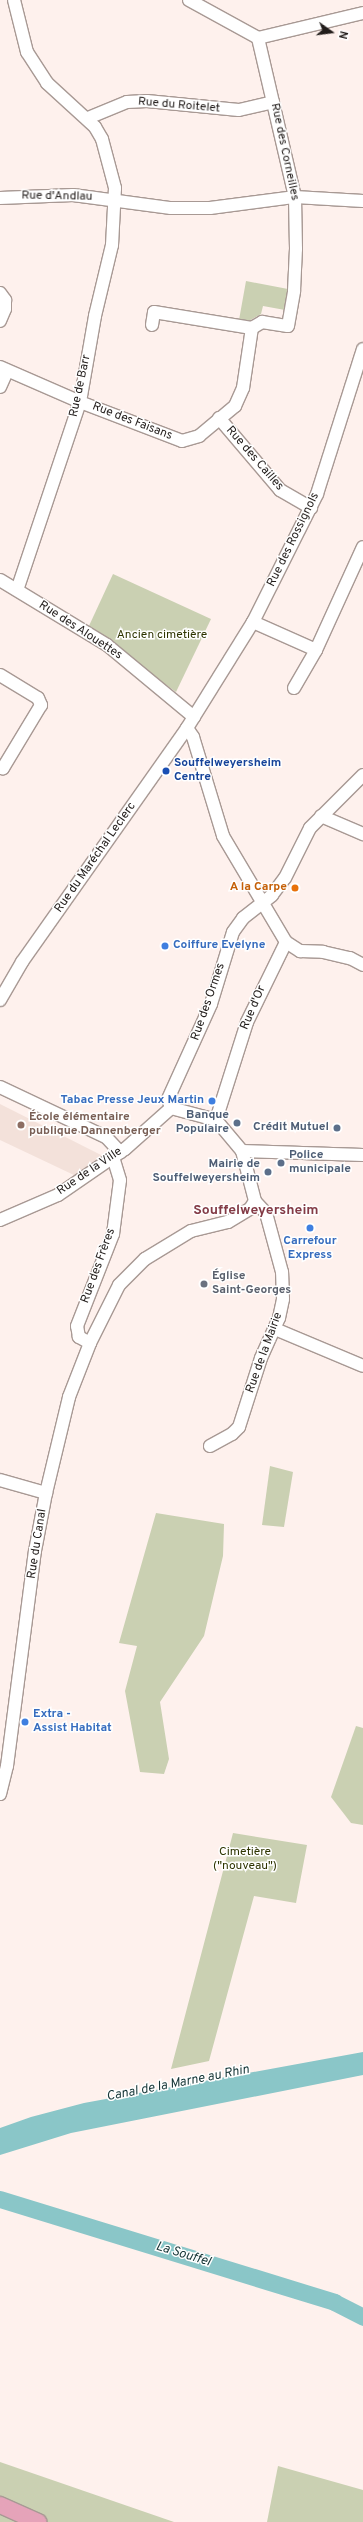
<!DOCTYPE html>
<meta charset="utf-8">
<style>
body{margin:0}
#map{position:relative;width:363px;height:2522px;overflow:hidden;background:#fef1ed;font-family:Overpass,sans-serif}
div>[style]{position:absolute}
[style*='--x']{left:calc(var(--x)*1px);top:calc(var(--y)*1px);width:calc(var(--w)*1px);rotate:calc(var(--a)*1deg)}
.built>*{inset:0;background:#f3e1da}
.green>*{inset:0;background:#cad0b2}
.water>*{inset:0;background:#8ac6c8}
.river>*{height:17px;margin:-8.5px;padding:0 8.5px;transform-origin:8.5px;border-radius:8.5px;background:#8ac6c8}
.roads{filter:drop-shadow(1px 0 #a89994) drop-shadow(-1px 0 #a89994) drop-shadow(0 1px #a89994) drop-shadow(0 -1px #a89994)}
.minor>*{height:12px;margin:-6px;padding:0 6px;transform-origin:6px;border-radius:6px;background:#fff}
.major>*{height:16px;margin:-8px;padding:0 8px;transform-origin:8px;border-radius:8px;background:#e5a3b9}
.dots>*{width:11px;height:11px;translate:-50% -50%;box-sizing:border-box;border:2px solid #fff;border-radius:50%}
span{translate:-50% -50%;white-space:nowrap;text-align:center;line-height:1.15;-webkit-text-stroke:3px #fff;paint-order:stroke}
.street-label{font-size:12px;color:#221d1b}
.park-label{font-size:12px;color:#2e3400}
.transit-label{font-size:12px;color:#164399;font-weight:700}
.left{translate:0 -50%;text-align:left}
.food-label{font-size:12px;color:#c56008;font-weight:700}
.right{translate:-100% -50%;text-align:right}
.shop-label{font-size:12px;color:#366cbe;font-weight:700}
.service-label{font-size:12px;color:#4e5e75;font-weight:700}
.education-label{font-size:12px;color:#785e54;font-weight:700}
.worship-label{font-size:12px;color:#5b616d;font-weight:700}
.water-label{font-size:13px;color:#163637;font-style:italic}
.quarter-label{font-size:14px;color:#833b46;font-weight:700}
.north{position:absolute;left:311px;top:12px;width:40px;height:40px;-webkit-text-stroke:3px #fff;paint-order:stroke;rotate:104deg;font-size:11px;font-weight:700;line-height:16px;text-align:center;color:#221d1b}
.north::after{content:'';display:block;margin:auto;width:14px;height:18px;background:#221d1b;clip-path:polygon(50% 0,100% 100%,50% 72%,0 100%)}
</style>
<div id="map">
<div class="built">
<i style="clip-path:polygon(0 1104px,103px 1156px,76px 1176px,0 1140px)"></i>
</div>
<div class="green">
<i style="clip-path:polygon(246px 281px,288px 289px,285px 310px,263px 306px,261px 314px,247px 322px,239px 320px)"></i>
<i style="clip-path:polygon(113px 574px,211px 619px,176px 692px,88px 628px)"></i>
<i style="clip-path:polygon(270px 1466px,293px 1472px,284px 1527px,262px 1525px)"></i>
<i style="clip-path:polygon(156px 1513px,224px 1524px,223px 1556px,204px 1636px,160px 1702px,169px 1759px,164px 1774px,140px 1772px,125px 1691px,137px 1646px,119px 1643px)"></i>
<i style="clip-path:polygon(356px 1726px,363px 1728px,363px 1825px,351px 1823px,331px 1797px)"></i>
<i style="clip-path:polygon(233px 1833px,307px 1845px,296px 1903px,254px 1896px,209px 2061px,171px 2069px)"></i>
<i style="clip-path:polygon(0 2462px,174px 2522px,0 2522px)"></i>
<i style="clip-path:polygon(278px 2466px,363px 2490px,363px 2522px,267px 2522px)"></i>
</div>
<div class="water">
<i style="clip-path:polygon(363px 2052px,363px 2075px,71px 2133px,0 2155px,0 2128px,31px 2117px,84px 2103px)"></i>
</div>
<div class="river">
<i style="--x:0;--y:2199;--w:350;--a:17.1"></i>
<i style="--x:334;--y:2302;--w:33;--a:27"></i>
</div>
<div class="roads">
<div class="minor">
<i style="--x:14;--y:0;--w:54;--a:76"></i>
<i style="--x:27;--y:52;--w:37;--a:57"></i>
<i style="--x:47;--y:83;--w:65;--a:42.5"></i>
<i style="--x:95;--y:127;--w:14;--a:60"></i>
<i style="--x:102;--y:139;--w:51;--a:75.1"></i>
<i style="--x:115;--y:188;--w:57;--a:93"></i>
<i style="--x:112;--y:245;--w:73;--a:103.5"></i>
<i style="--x:95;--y:316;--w:87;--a:99.9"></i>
<i style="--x:80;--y:402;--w:198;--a:108.5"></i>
<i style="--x:189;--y:0;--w:79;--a:28.8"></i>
<i style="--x:258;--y:38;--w:108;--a:-13.4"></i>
<i style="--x:88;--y:118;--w:42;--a:-22.3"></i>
<i style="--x:127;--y:102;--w:20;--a:-3"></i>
<i style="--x:147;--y:101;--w:92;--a:5.6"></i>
<i style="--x:239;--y:110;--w:35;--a:-13"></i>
<i style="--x:0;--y:198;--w:73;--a:-2.4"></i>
<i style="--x:73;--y:195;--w:99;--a:7.6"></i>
<i style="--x:171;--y:208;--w:39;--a:0"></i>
<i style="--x:210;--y:208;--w:86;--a:-7.4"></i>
<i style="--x:295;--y:197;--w:68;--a:3.4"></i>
<i style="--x:0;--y:293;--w:9;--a:54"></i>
<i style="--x:5;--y:300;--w:9;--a:90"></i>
<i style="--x:5;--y:309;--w:13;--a:113"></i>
<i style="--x:152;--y:325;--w:13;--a:-81"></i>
<i style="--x:154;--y:312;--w:99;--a:9.3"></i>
<i style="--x:252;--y:328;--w:12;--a:-31"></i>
<i style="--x:262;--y:322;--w:26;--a:9"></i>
<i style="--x:288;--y:326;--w:36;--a:-80"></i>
<i style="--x:294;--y:291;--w:42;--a:-87.3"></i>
<i style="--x:296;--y:249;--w:52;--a:-91.1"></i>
<i style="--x:295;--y:197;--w:163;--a:-103.1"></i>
<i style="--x:0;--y:367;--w:87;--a:23.6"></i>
<i style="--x:80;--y:402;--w:109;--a:20.9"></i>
<i style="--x:182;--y:441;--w:18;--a:-16"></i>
<i style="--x:199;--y:436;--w:47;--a:-39.8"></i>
<i style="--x:235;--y:406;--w:20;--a:-66"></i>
<i style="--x:243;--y:388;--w:61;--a:-81.5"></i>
<i style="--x:0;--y:387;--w:17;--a:-66"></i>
<i style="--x:219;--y:418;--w:94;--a:49.7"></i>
<i style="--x:280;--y:490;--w:36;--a:30"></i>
<i style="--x:0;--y:580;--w:125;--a:31.3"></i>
<i style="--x:107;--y:645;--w:113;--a:39.6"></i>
<i style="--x:253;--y:622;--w:69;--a:24"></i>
<i style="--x:316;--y:650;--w:113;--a:-65.5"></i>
<i style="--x:0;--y:675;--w:44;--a:31.2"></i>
<i style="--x:38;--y:698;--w:8;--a:67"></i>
<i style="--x:41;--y:705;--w:74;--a:121.1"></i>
<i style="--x:3;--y:768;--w:3;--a:180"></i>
<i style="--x:294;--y:688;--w:44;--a:-59.9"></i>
<i style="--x:187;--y:728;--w:11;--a:56"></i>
<i style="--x:193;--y:737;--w:103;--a:73.1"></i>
<i style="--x:223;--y:836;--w:123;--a:59.3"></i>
<i style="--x:286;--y:942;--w:17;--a:33"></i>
<i style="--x:300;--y:951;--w:23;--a:2"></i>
<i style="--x:323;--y:952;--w:28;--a:13"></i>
<i style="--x:350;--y:958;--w:15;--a:28"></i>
<i style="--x:321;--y:816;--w:46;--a:23.2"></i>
<i style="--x:0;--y:1000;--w:44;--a:-59.9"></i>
<i style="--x:22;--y:962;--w:286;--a:-54.8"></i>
<i style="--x:187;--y:728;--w:125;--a:-58.1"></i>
<i style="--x:253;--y:622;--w:143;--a:-63.4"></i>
<i style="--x:317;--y:494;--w:152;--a:-72.4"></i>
<i style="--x:0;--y:1087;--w:117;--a:25.3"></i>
<i style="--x:106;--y:1137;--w:21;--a:47"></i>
<i style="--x:171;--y:1108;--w:9;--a:-108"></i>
<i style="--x:168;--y:1099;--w:104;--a:-65.6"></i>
<i style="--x:211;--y:1004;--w:75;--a:-73"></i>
<i style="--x:233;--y:932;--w:17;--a:-54"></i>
<i style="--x:243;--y:918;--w:37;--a:-38"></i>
<i style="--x:272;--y:895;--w:21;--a:-53"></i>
<i style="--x:285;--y:878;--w:56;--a:-63.4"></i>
<i style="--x:310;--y:828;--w:75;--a:-45"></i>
<i style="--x:216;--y:1120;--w:103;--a:-72.4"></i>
<i style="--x:247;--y:1022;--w:89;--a:-64"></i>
<i style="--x:216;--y:1120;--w:40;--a:50"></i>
<i style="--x:242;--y:1151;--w:52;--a:75.4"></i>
<i style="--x:242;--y:1151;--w:121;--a:1.9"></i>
<i style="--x:0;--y:1220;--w:63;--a:-23.3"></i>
<i style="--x:58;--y:1195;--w:81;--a:-34.5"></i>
<i style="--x:125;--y:1149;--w:62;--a:-41.7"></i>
<i style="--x:171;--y:1108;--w:47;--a:14.9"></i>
<i style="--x:275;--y:1329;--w:95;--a:22.8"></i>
<i style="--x:90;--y:1343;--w:13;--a:-151"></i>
<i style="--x:79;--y:1337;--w:11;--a:-100"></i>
<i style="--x:77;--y:1326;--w:99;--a:-68.6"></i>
<i style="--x:113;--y:1234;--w:54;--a:-82.6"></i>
<i style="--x:120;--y:1180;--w:24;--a:-107"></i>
<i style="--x:210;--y:1446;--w:25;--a:-29"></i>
<i style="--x:232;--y:1434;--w:10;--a:-45"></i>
<i style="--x:239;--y:1427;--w:72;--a:-72.3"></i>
<i style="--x:261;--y:1358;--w:44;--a:-65.8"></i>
<i style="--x:279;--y:1318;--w:19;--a:-78"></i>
<i style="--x:283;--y:1299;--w:27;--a:-92"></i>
<i style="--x:282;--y:1272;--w:61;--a:-105.2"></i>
<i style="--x:266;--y:1213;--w:16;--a:-133"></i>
<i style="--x:0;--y:1480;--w:48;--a:15.8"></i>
<i style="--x:0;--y:1794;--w:29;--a:-76"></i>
<i style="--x:7;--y:1766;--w:217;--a:-82.6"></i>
<i style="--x:35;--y:1551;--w:59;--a:-79.3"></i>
<i style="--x:46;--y:1493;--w:99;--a:-76.5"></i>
<i style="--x:69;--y:1397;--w:58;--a:-68.7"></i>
<i style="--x:90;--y:1343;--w:65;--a:-63.4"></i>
<i style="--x:119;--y:1285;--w:37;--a:-45"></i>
<i style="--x:145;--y:1259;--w:54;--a:-31.3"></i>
<i style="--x:191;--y:1231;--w:38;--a:-14"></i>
<i style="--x:228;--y:1222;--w:26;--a:-31"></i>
<i style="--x:250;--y:1209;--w:9;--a:-58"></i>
</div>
<div class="major">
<i style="--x:0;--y:2505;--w:42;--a:24.1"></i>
</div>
</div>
<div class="dots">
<i style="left:166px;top:771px;background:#1a4fb4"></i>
<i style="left:295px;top:888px;background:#e8710a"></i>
<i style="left:165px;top:946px;background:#3f7fe0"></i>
<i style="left:212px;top:1101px;background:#3f7fe0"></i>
<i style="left:237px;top:1123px;background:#5c6f8a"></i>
<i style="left:21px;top:1125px;background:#8d6e63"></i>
<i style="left:337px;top:1128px;background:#5c6f8a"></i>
<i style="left:281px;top:1163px;background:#5c6f8a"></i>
<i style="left:268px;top:1172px;background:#5c6f8a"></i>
<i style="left:310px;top:1228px;background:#3f7fe0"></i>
<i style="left:204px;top:1284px;background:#6b7280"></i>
<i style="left:25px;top:1722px;background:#3f7fe0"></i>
</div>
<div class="street-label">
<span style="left:179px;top:106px;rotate:5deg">Rue du Roitelet</span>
<span style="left:284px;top:152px;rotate:78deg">Rue des Corneilles</span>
<span style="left:57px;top:197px;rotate:1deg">Rue d'Andlau</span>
<span style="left:81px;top:386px;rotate:-78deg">Rue de Barr</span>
<span style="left:132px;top:422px;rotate:21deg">Rue des Faisans</span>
<span style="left:254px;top:459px;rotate:49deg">Rue des Cailles</span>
<span style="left:294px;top:540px;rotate:-64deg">Rue des Rossignols</span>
<span style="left:80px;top:631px;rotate:33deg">Rue des Alouettes</span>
<span style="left:96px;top:858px;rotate:-55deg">Rue du Maréchal Leclerc</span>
<span style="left:209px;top:1002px;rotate:-71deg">Rue des Ormes</span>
<span style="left:254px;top:1008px;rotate:-67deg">Rue d'Or</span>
<span style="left:90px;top:1172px;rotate:-34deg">Rue de la Ville</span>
<span style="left:99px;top:1266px;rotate:-70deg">Rue des Frères</span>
<span style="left:265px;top:1353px;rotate:-70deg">Rue de la Mairie</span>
<span style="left:38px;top:1544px;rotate:-81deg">Rue du Canal</span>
</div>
<div class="park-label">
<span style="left:162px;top:636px">Ancien cimetière</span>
<span style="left:245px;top:1860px">Cimetière<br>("nouveau")</span>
</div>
<div class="transit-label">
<span class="left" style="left:174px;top:771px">Souffelweyersheim<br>Centre</span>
</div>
<div class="food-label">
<span class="right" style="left:287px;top:888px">A la Carpe</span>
</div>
<div class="shop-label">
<span class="left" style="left:173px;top:946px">Coiffure Evelyne</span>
<span class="right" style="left:204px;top:1101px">Tabac Presse Jeux Martin</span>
<span style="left:310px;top:1249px">Carrefour<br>Express</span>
<span class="left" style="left:33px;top:1722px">Extra -<br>Assist Habitat</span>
</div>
<div class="service-label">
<span class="right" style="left:229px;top:1123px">Banque<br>Populaire</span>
<span class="right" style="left:329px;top:1128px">Crédit Mutuel</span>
<span class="left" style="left:289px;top:1163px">Police<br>municipale</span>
<span class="right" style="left:260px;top:1172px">Mairie de<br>Souffelweyersheim</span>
</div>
<div class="education-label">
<span class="left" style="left:29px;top:1125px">École élémentaire<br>publique Dannenberger</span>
</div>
<div class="worship-label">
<span class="left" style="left:212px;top:1284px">Église<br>Saint-Georges</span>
</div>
<div class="water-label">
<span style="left:178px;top:2084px;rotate:-11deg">Canal de la Marne au Rhin</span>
<span style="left:183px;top:2255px;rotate:17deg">La Souffel</span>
</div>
<div class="quarter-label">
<span style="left:256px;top:1211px">Souffelweyersheim</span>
</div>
<div class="north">N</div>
</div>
